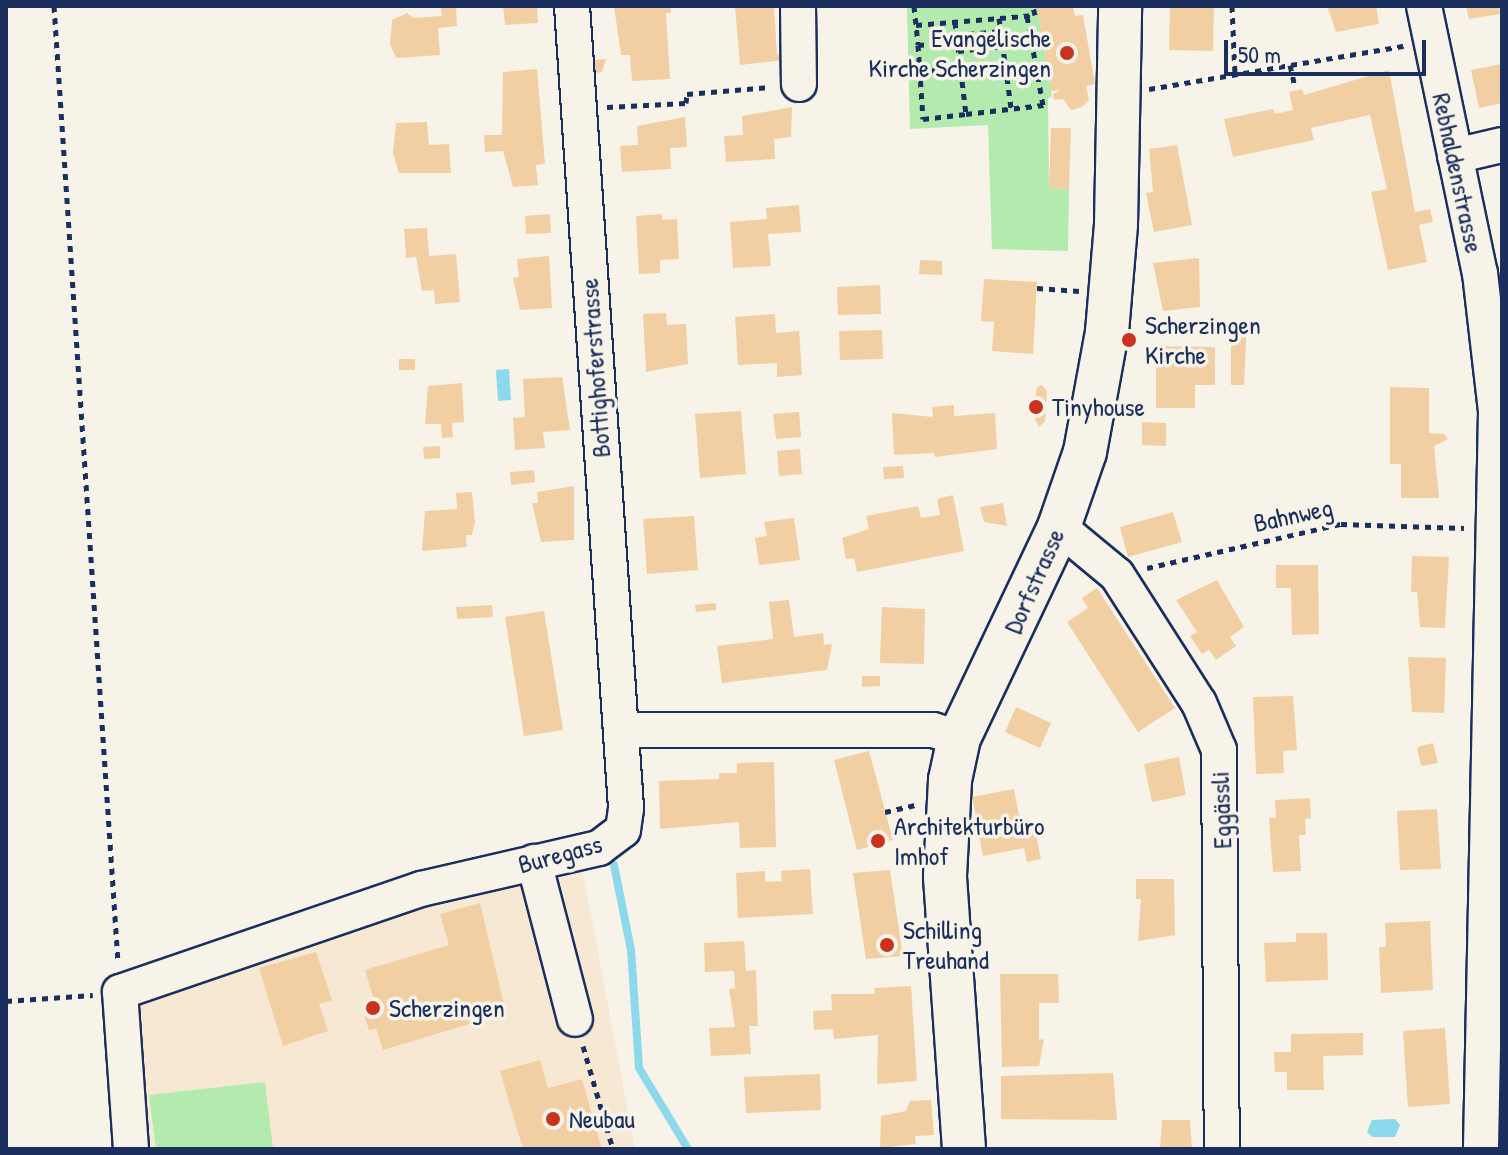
<!DOCTYPE html>
<meta charset="utf-8">
<style>
body{margin:0}
#map{position:relative;width:1508px;height:1155px;overflow:hidden;background:#f7f3e8;font-family:"Patrick Hand",sans-serif}
div>[style]{position:absolute}
[style*='--x']{left:calc(var(--x)*1px);top:calc(var(--y)*1px);width:calc(var(--w)*1px);rotate:calc(var(--a)*1deg)}
.built>*{inset:0;background:#f6e8d3}
.green>*{inset:0;background:#b3ebaf}
.water>*{inset:0;background:#8cd9ec}
.stream>*{height:8px;margin:-4px;padding:0 4px;transform-origin:4px;border-radius:4px;background:#8cd9ec}
.building>*{inset:0;background:#f2cfa3}
.path>*{height:5px;margin-top:-2.5px;transform-origin:0;background:repeating-linear-gradient(90deg,#1b2f5e 0 6px,transparent 0 12px)}
.roads{filter:drop-shadow(2px 0 #1b2f5e) drop-shadow(-2px 0 #1b2f5e) drop-shadow(0 2px #1b2f5e) drop-shadow(0 -2px #1b2f5e)}
.minor>*{height:34px;margin:-17px;padding:0 17px;transform-origin:17px;border-radius:17px;background:#f7f3e8}
.major>*{height:42px;margin:-21px;padding:0 21px;transform-origin:21px;border-radius:21px;background:#f7f3e8}
.dots>*{width:22px;height:22px;translate:-50% -50%;box-sizing:border-box;border:4px solid #f7f3e8;border-radius:50%}
span{translate:-50% -50%;white-space:nowrap;text-align:center;line-height:1.15;-webkit-text-stroke:7px #f7f3e8;paint-order:stroke}
.poi-label{font-size:26px;color:#1b2f5e}
.right{translate:-100% -50%;text-align:right}
.left{translate:0 -50%;text-align:left}
.street-label{font-size:26px;color:#1b2f5e}
.frame{position:absolute;inset:0;border:8px solid #1b2f5e;pointer-events:none}
.scale{position:absolute;left:1224px;top:40px;width:202px;height:36px;box-sizing:border-box;border:4px solid #1b2f5e;border-top:0;padding-left:10px;font-size:24px;line-height:28px;white-space:nowrap;color:#1b2f5e;-webkit-text-stroke:6px #f7f3e8;paint-order:stroke}
</style>
<div id="map">
<div class="built">
<i style="clip-path:polygon(581px 863px,635px 1149px,143px 1149px,139px 1004px,427px 894px)"></i>
</div>
<div class="green">
<i style="clip-path:polygon(907px 6px,1037px 6px,1052px 96px,1048px 99px,1049px 188px,1069px 189px,1068px 251px,992px 249px,988px 125px,910px 129px)"></i>
<i style="clip-path:polygon(265px 1082px,273px 1149px,156px 1149px,149px 1095px)"></i>
</div>
<div class="water">
<i style="clip-path:polygon(509px 369px,511px 400px,498px 401px,496px 370px)"></i>
<i style="clip-path:polygon(1395px 1119px,1400px 1125px,1395px 1137px,1372px 1137px,1367px 1132px,1372px 1120px)"></i>
</div>
<div class="stream">
<i style="--x:614;--y:865;--w:87;--a:78.7"></i>
<i style="--x:631;--y:950;--w:118;--a:86.1"></i>
<i style="--x:639;--y:1068;--w:95;--a:58.8"></i>
</div>
<div class="building">
<i style="clip-path:polygon(456px 6px,457px 26px,438px 28px,440px 55px,396px 58px,390px 44px,392px 20px,407px 13px,413px 18px,442px 16px,441px 8px)"></i>
<i style="clip-path:polygon(503px 6px,537px 6px,538px 23px,505px 25px)"></i>
<i style="clip-path:polygon(614px 6px,671px 6px,671px 13px,666px 13px,670px 79px,632px 81px,630px 55px,621px 55px)"></i>
<i style="clip-path:polygon(735px 6px,774px 6px,777px 55px,784px 55px,784px 60px,740px 65px)"></i>
<i style="clip-path:polygon(1037px 6px,1073px 6px,1075px 16px,1083px 15px,1095px 84px,1086px 86px,1089px 100px,1082px 107px,1071px 110px,1063px 99px,1054px 100px,1053px 94px,1061px 90px,1051px 91px)"></i>
<i style="clip-path:polygon(1170px 6px,1214px 6px,1213px 51px,1169px 50px)"></i>
<i style="clip-path:polygon(1327px 6px,1376px 6px,1379px 24px,1336px 32px)"></i>
<i style="clip-path:polygon(1466px 6px,1499px 6px,1500px 14px,1469px 19px)"></i>
<i style="clip-path:polygon(606px 59px,602px 72px,594px 73px,593px 60px)"></i>
<i style="clip-path:polygon(1502px 64px,1502px 103px,1479px 108px,1471px 70px)"></i>
<i style="clip-path:polygon(537px 69px,545px 164px,536px 165px,538px 185px,513px 187px,503px 151px,485px 152px,484px 135px,502px 135px,503px 72px)"></i>
<i style="clip-path:polygon(1389px 70px,1415px 212px,1430px 209px,1433px 222px,1419px 225px,1427px 262px,1388px 270px,1371px 192px,1387px 189px,1370px 115px,1311px 128px,1314px 140px,1233px 157px,1224px 119px,1273px 109px,1275px 114px,1293px 110px,1289px 92px,1302px 89px,1304px 95px)"></i>
<i style="clip-path:polygon(792px 107px,791px 137px,774px 139px,775px 159px,726px 162px,724px 136px,743px 135px,742px 116px)"></i>
<i style="clip-path:polygon(685px 117px,687px 147px,670px 148px,671px 169px,622px 172px,620px 146px,638px 145px,637px 126px)"></i>
<i style="clip-path:polygon(427px 122px,429px 145px,449px 144px,451px 173px,399px 173px,393px 153px,396px 123px)"></i>
<i style="clip-path:polygon(1051px 128px,1071px 128px,1069px 189px,1049px 188px)"></i>
<i style="clip-path:polygon(1177px 145px,1192px 225px,1154px 232px,1146px 193px,1153px 192px,1149px 149px)"></i>
<i style="clip-path:polygon(799px 205px,801px 232px,768px 234px,771px 266px,733px 268px,730px 222px,767px 219px,766px 208px)"></i>
<i style="clip-path:polygon(550px 214px,551px 233px,526px 234px,525px 216px)"></i>
<i style="clip-path:polygon(662px 214px,662px 220px,677px 219px,679px 259px,660px 260px,660px 273px,639px 274px,636px 216px)"></i>
<i style="clip-path:polygon(427px 228px,429px 256px,456px 254px,460px 302px,435px 304px,434px 290px,422px 291px,416px 257px,406px 258px,404px 229px)"></i>
<i style="clip-path:polygon(549px 256px,552px 308px,520px 310px,513px 278px,519px 277px,517px 259px)"></i>
<i style="clip-path:polygon(1199px 258px,1200px 307px,1163px 311px,1153px 263px)"></i>
<i style="clip-path:polygon(920px 260px,942px 261px,942px 275px,919px 274px)"></i>
<i style="clip-path:polygon(984px 279px,1037px 282px,1033px 354px,992px 351px,994px 322px,981px 321px)"></i>
<i style="clip-path:polygon(880px 285px,881px 314px,838px 315px,837px 287px)"></i>
<i style="clip-path:polygon(666px 313px,667px 325px,686px 324px,688px 364px,646px 372px,643px 314px)"></i>
<i style="clip-path:polygon(775px 314px,776px 333px,799px 331px,802px 375px,777px 377px,777px 363px,738px 365px,735px 317px)"></i>
<i style="clip-path:polygon(1231px 320px,1247px 320px,1244px 385px,1231px 385px)"></i>
<i style="clip-path:polygon(882px 330px,883px 359px,840px 360px,839px 331px)"></i>
<i style="clip-path:polygon(1156px 346px,1215px 347px,1215px 385px,1195px 385px,1195px 408px,1156px 408px)"></i>
<i style="clip-path:polygon(399px 359px,415px 359px,415px 370px,399px 370px)"></i>
<i style="clip-path:polygon(562px 377px,570px 430px,543px 432px,545px 448px,515px 450px,513px 418px,525px 417px,523px 379px)"></i>
<i style="clip-path:polygon(462px 383px,464px 422px,452px 423px,453px 437px,442px 438px,441px 424px,425px 424px,428px 386px)"></i>
<i style="clip-path:polygon(1042px 385px,1047px 391px,1045px 421px,1039px 427px,1033px 415px,1026px 414px,1027px 399px,1035px 399px,1037px 387px)"></i>
<i style="clip-path:polygon(1390px 387px,1429px 388px,1429px 433px,1444px 434px,1448px 439px,1434px 446px,1439px 498px,1401px 498px,1401px 464px,1390px 464px)"></i>
<i style="clip-path:polygon(954px 405px,954px 416px,995px 413px,997px 449px,935px 457px,934px 453px,894px 455px,892px 413px,933px 417px,932px 407px)"></i>
<i style="clip-path:polygon(741px 411px,746px 474px,700px 478px,695px 414px)"></i>
<i style="clip-path:polygon(799px 412px,801px 437px,776px 439px,773px 414px)"></i>
<i style="clip-path:polygon(1142px 422px,1166px 423px,1166px 446px,1142px 445px)"></i>
<i style="clip-path:polygon(440px 446px,440px 458px,424px 459px,423px 447px)"></i>
<i style="clip-path:polygon(800px 449px,802px 474px,779px 476px,777px 451px)"></i>
<i style="clip-path:polygon(903px 466px,904px 478px,884px 479px,883px 467px)"></i>
<i style="clip-path:polygon(534px 470px,535px 482px,511px 485px,510px 472px)"></i>
<i style="clip-path:polygon(574px 486px,574px 540px,541px 542px,532px 503px,538px 503px,537px 492px)"></i>
<i style="clip-path:polygon(472px 492px,475px 522px,472px 535px,466px 535px,467px 547px,422px 551px,425px 511px,457px 509px,456px 493px)"></i>
<i style="clip-path:polygon(953px 495px,964px 551px,857px 572px,854px 558px,846px 559px,842px 538px,869px 529px,866px 516px,918px 506px,921px 518px,940px 515px,937px 499px)"></i>
<i style="clip-path:polygon(1003px 503px,1007px 526px,984px 522px,980px 507px)"></i>
<i style="clip-path:polygon(1173px 512px,1182px 542px,1128px 557px,1120px 527px)"></i>
<i style="clip-path:polygon(694px 516px,698px 570px,647px 574px,643px 519px)"></i>
<i style="clip-path:polygon(794px 518px,800px 560px,759px 565px,755px 538px,767px 536px,764px 522px)"></i>
<i style="clip-path:polygon(1412px 556px,1449px 557px,1445px 628px,1420px 627px,1417px 592px,1411px 592px)"></i>
<i style="clip-path:polygon(1276px 565px,1318px 565px,1319px 634px,1292px 635px,1291px 588px,1276px 588px)"></i>
<i style="clip-path:polygon(1217px 580px,1244px 627px,1230px 637px,1236px 646px,1216px 660px,1209px 650px,1202px 654px,1190px 636px,1197px 632px,1176px 600px)"></i>
<i style="clip-path:polygon(1097px 588px,1175px 708px,1138px 732px,1067px 622px,1088px 608px,1082px 598px)"></i>
<i style="clip-path:polygon(789px 600px,794px 637px,823px 633px,824px 645px,832px 644px,827px 670px,722px 683px,717px 646px,773px 639px,769px 602px)"></i>
<i style="clip-path:polygon(716px 603px,716px 610px,696px 612px,695px 605px)"></i>
<i style="clip-path:polygon(492px 605px,493px 617px,457px 619px,456px 607px)"></i>
<i style="clip-path:polygon(882px 607px,925px 609px,924px 664px,880px 663px)"></i>
<i style="clip-path:polygon(544px 611px,563px 730px,524px 736px,505px 617px)"></i>
<i style="clip-path:polygon(1408px 657px,1446px 658px,1444px 713px,1412px 712px)"></i>
<i style="clip-path:polygon(862px 676px,880px 676px,880px 686px,862px 687px)"></i>
<i style="clip-path:polygon(1293px 696px,1297px 750px,1283px 751px,1284px 773px,1256px 774px,1253px 697px)"></i>
<i style="clip-path:polygon(1016px 707px,1051px 723px,1040px 748px,1005px 732px)"></i>
<i style="clip-path:polygon(1433px 743px,1438px 763px,1421px 766px,1417px 747px)"></i>
<i style="clip-path:polygon(869px 751px,893px 840px,857px 850px,834px 760px)"></i>
<i style="clip-path:polygon(1179px 757px,1186px 795px,1152px 802px,1144px 764px)"></i>
<i style="clip-path:polygon(774px 762px,776px 847px,740px 848px,739px 822px,660px 829px,659px 781px,719px 779px,719px 773px,737px 773px,737px 763px)"></i>
<i style="clip-path:polygon(1014px 789px,1021px 827px,1034px 825px,1041px 859px,1027px 862px,1024px 848px,983px 856px,978px 832px,972px 833px,969px 822px,977px 821px,972px 797px)"></i>
<i style="clip-path:polygon(1310px 798px,1311px 818px,1305px 819px,1306px 835px,1299px 835px,1301px 871px,1273px 872px,1269px 818px,1276px 818px,1275px 800px)"></i>
<i style="clip-path:polygon(1437px 809px,1441px 869px,1400px 870px,1397px 811px)"></i>
<i style="clip-path:polygon(810px 869px,813px 914px,738px 918px,736px 873px,765px 871px,765px 882px,782px 881px,781px 871px)"></i>
<i style="clip-path:polygon(890px 870px,903px 956px,866px 959px,853px 873px)"></i>
<i style="clip-path:polygon(1136px 879px,1174px 879px,1175px 935px,1138px 941px,1141px 899px,1136px 899px)"></i>
<i style="clip-path:polygon(480px 903px,506px 1013px,383px 1050px,376px 1028px,369px 1030px,364px 1015px,377px 1011px,365px 970px,449px 945px,440px 914px)"></i>
<i style="clip-path:polygon(1430px 921px,1433px 990px,1381px 993px,1379px 947px,1386px 947px,1385px 923px)"></i>
<i style="clip-path:polygon(1296px 933px,1327px 933px,1328px 980px,1266px 982px,1264px 943px,1296px 942px)"></i>
<i style="clip-path:polygon(744px 941px,746px 971px,756px 970px,758px 1026px,749px 1026px,751px 1054px,711px 1056px,709px 1028px,735px 1027px,729px 989px,735px 988px,734px 971px,705px 972px,704px 943px)"></i>
<i style="clip-path:polygon(316px 952px,332px 1000px,319px 1004px,328px 1031px,283px 1046px,259px 968px)"></i>
<i style="clip-path:polygon(1000px 974px,1058px 974px,1059px 1003px,1039px 1003px,1039px 1040px,1044px 1039px,1039px 1066px,1002px 1067px)"></i>
<i style="clip-path:polygon(911px 986px,917px 1081px,877px 1084px,878px 1035px,834px 1039px,833px 1029px,814px 1030px,813px 1011px,832px 1010px,831px 994px,875px 994px,874px 988px)"></i>
<i style="clip-path:polygon(1445px 1028px,1450px 1104px,1408px 1107px,1403px 1031px)"></i>
<i style="clip-path:polygon(1363px 1033px,1363px 1055px,1323px 1056px,1324px 1090px,1287px 1090px,1287px 1072px,1275px 1072px,1274px 1052px,1291px 1052px,1291px 1034px)"></i>
<i style="clip-path:polygon(540px 1060px,548px 1088px,582px 1079px,602px 1149px,523px 1149px,500px 1071px)"></i>
<i style="clip-path:polygon(1113px 1073px,1117px 1120px,1001px 1119px,1001px 1076px)"></i>
<i style="clip-path:polygon(820px 1074px,821px 1110px,746px 1113px,744px 1077px)"></i>
<i style="clip-path:polygon(931px 1100px,934px 1135px,915px 1136px,916px 1144px,880px 1148px,881px 1116px,906px 1111px,910px 1101px)"></i>
<i style="clip-path:polygon(1162px 1120px,1190px 1120px,1192px 1149px,1160px 1149px)"></i>
</div>
<div class="path">
<i style="--x:54;--y:6;--w:958;--a:86.17"></i>
<i style="--x:914;--y:6;--w:39;--a:84"></i>
<i style="--x:918;--y:45;--w:39;--a:-4"></i>
<i style="--x:1232;--y:6;--w:68;--a:87.5"></i>
<i style="--x:999;--y:18;--w:91;--a:82.4"></i>
<i style="--x:955;--y:22;--w:93;--a:83.2"></i>
<i style="--x:966;--y:114;--w:78;--a:-6.7"></i>
<i style="--x:1043;--y:105;--w:90;--a:-100.2"></i>
<i style="--x:916;--y:25;--w:119;--a:-4.8"></i>
<i style="--x:1035;--y:15;--w:9;--a:-103"></i>
<i style="--x:956;--y:35;--w:45;--a:-5.1"></i>
<i style="--x:918;--y:45;--w:74;--a:86.1"></i>
<i style="--x:923;--y:119;--w:43;--a:-6.6"></i>
<i style="--x:958;--y:51;--w:45;--a:-6.3"></i>
<i style="--x:1290;--y:65;--w:22;--a:77"></i>
<i style="--x:920;--y:72;--w:40;--a:-7.1"></i>
<i style="--x:1149;--y:89;--w:259;--a:-9.6"></i>
<i style="--x:607;--y:107;--w:79;--a:-2.9"></i>
<i style="--x:686;--y:103;--w:9;--a:-84"></i>
<i style="--x:687;--y:94;--w:83;--a:-4.8"></i>
<i style="--x:1037;--y:288;--w:42;--a:4.1"></i>
<i style="--x:1147;--y:568;--w:199;--a:-12.8"></i>
<i style="--x:1341;--y:524;--w:123;--a:1.9"></i>
<i style="--x:885;--y:812;--w:31;--a:-13"></i>
<i style="--x:6;--y:1001;--w:87;--a:-3.9"></i>
<i style="--x:583;--y:1046;--w:107;--a:73.8"></i>
</div>
<div class="roads">
<div class="minor">
<i style="--x:798;--y:6;--w:78;--a:89.3"></i>
<i style="--x:1424;--y:6;--w:273;--a:78.2"></i>
<i style="--x:1480;--y:273;--w:140;--a:83.4"></i>
<i style="--x:1496;--y:412;--w:737;--a:91.17"></i>
<i style="--x:1455;--y:156;--w:48;--a:-13.2"></i>
<i style="--x:1059;--y:527;--w:75;--a:39.6"></i>
<i style="--x:1117;--y:575;--w:152;--a:57.4"></i>
<i style="--x:1199;--y:703;--w:51;--a:66.9"></i>
<i style="--x:1219;--y:750;--w:399;--a:89.6"></i>
<i style="--x:621;--y:730;--w:312;--a:0"></i>
<i style="--x:933;--y:730;--w:27;--a:17"></i>
<i style="--x:534;--y:862;--w:162;--a:75.4"></i>
<i style="--x:131;--y:1149;--w:157;--a:-94"></i>
<i style="--x:120;--y:992;--w:318;--a:-18.9"></i>
<i style="--x:421;--y:889;--w:183;--a:-13"></i>
<i style="--x:599;--y:848;--w:30;--a:-37"></i>
<i style="--x:623;--y:830;--w:22;--a:-82"></i>
<i style="--x:626;--y:808;--w:804;--a:-93.85"></i>
</div>
<div class="major">
<i style="--x:964;--y:1149;--w:274;--a:-94"></i>
<i style="--x:945;--y:876;--w:96;--a:-87"></i>
<i style="--x:950;--y:780;--w:43;--a:-77.9"></i>
<i style="--x:959;--y:738;--w:233;--a:-64.6"></i>
<i style="--x:1059;--y:527;--w:79;--a:-70.9"></i>
<i style="--x:1085;--y:452;--w:122;--a:-79.6"></i>
<i style="--x:1107;--y:332;--w:108;--a:-85.2"></i>
<i style="--x:1116;--y:224;--w:218;--a:-88.9"></i>
</div>
</div>
<div class="dots">
<i style="left:1067px;top:53px;background:#c8321e"></i>
<i style="left:1129px;top:340px;background:#c8321e"></i>
<i style="left:1036px;top:407px;background:#c8321e"></i>
<i style="left:878px;top:841px;background:#c8321e"></i>
<i style="left:887px;top:945px;background:#c8321e"></i>
<i style="left:373px;top:1008px;background:#c8321e"></i>
<i style="left:553px;top:1119px;background:#c8321e"></i>
</div>
<div class="poi-label">
<span class="right" style="left:1051px;top:53px">Evangelische<br>Kirche Scherzingen</span>
<span class="left" style="left:1145px;top:340px">Scherzingen<br>Kirche</span>
<span class="left" style="left:1052px;top:407px">Tinyhouse</span>
<span class="left" style="left:894px;top:841px">Architekturbüro<br>Imhof</span>
<span class="left" style="left:903px;top:945px">Schilling<br>Treuhand</span>
<span class="left" style="left:389px;top:1008px">Scherzingen</span>
<span class="left" style="left:569px;top:1119px">Neubau</span>
</div>
<div class="street-label">
<span style="left:1458px;top:173px;rotate:78deg">Rebhaldenstrasse</span>
<span style="left:595px;top:368px;rotate:-94deg">Bottighoferstrasse</span>
<span style="left:1293px;top:515px;rotate:-12deg">Bahnweg</span>
<span style="left:1034px;top:581px;rotate:-66deg">Dorfstrasse</span>
<span style="left:1221px;top:810px;rotate:-92deg">Eggässli</span>
<span style="left:560px;top:854px;rotate:-15deg">Buregass</span>
</div>
<div class="frame"></div>
<div class="scale">50 m</div>
</div>
